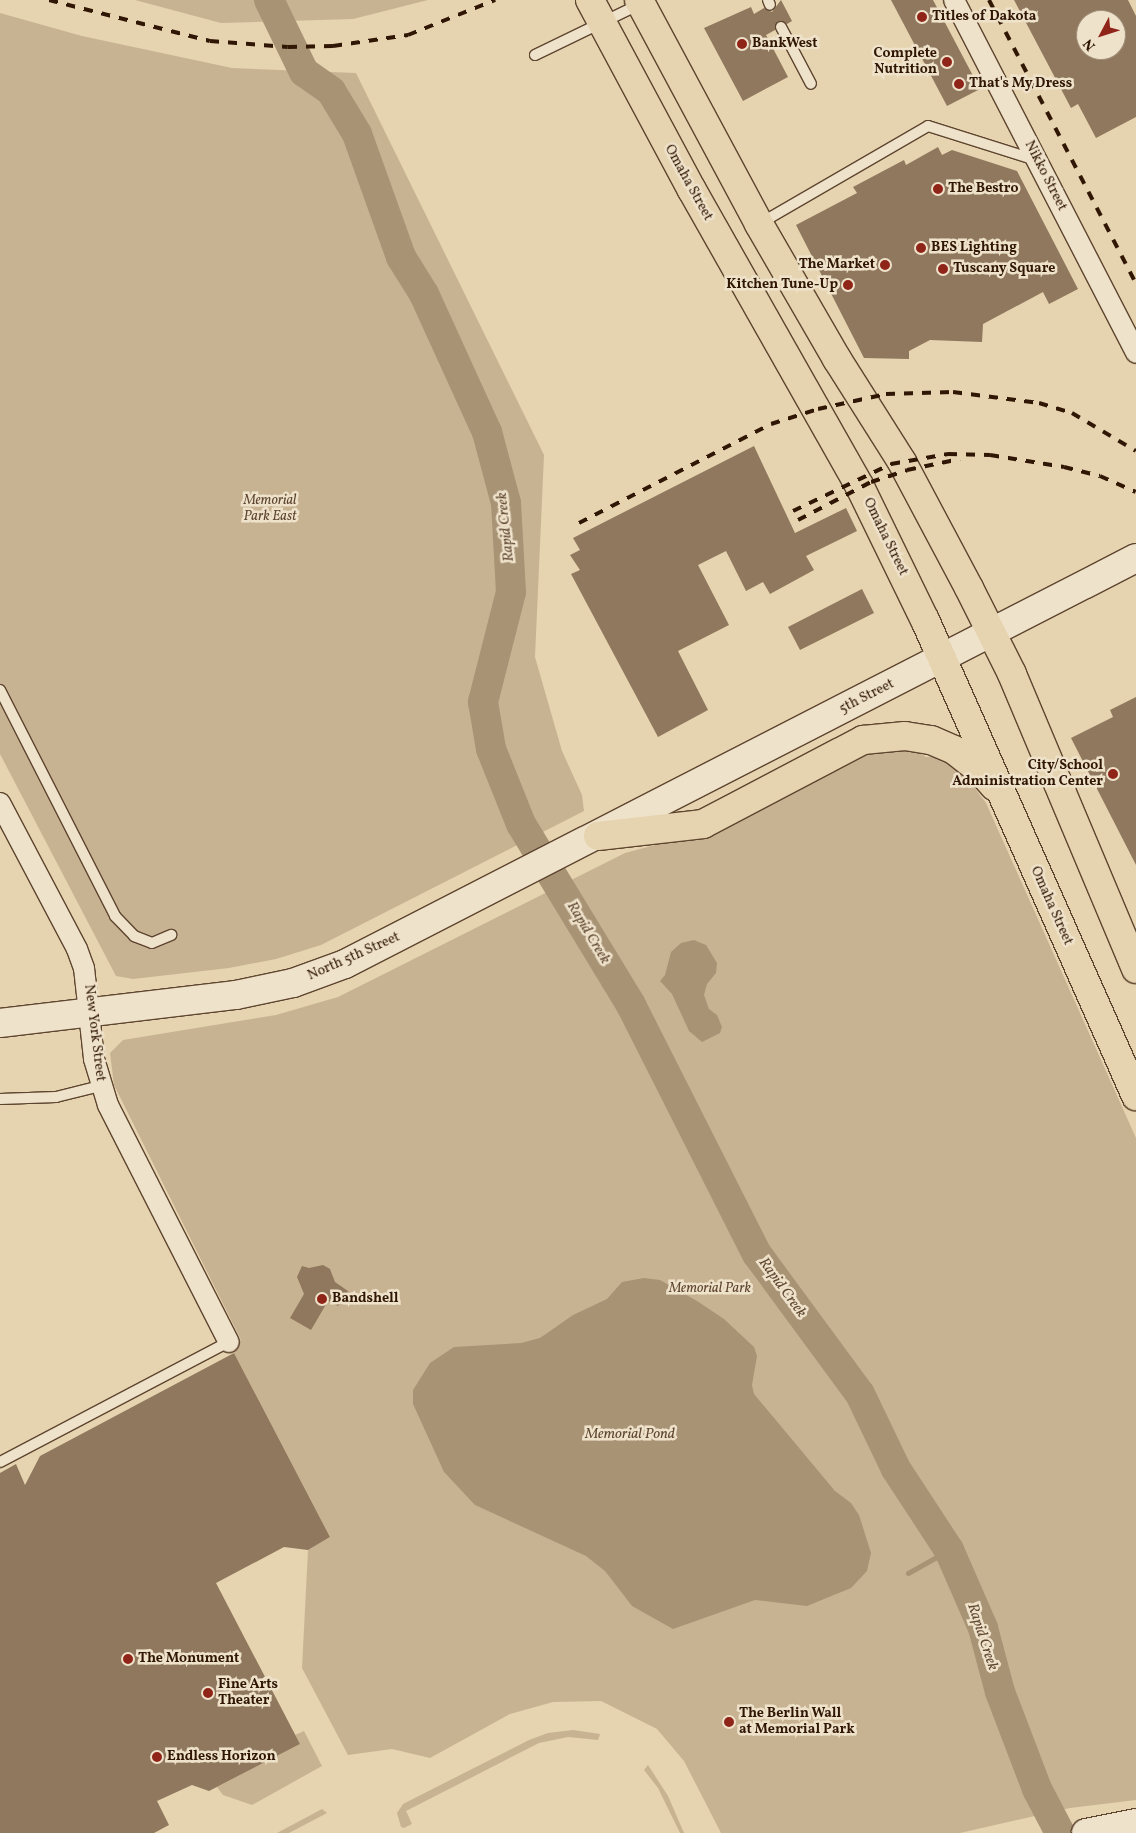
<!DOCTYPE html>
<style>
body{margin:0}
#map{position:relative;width:1136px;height:1833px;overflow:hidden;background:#e6d3af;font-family:Vollkorn,serif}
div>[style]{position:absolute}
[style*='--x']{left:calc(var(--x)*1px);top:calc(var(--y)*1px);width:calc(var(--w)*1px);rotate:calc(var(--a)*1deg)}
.green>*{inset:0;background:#c7b392}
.water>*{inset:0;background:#a89375}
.stream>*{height:5px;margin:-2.5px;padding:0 2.5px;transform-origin:2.5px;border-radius:2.5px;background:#a89375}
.river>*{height:30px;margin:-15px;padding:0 15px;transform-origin:15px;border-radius:15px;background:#a89375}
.building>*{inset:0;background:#8f785d}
.roads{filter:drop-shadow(1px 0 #5e452f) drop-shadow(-1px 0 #5e452f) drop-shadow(0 1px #5e452f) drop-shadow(0 -1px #5e452f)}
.service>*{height:10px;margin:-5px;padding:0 5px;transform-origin:5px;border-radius:5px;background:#efe2cb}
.minor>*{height:20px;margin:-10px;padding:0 10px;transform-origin:10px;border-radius:10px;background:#efe2cb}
.secondary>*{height:28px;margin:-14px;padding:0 14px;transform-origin:14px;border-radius:14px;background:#efe2cb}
.primary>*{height:28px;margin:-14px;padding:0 14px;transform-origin:14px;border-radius:14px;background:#e6d3af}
.rail>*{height:4px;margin-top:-2px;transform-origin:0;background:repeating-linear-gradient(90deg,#301604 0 9px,transparent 0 18px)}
.dots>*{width:14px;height:14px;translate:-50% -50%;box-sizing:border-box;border:2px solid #efe2cb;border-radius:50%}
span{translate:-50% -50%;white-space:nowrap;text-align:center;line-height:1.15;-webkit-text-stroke:5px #efe2cb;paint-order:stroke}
.poi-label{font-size:14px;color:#301604;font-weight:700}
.left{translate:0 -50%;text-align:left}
.right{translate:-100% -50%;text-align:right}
.street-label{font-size:14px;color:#301604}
.park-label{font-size:14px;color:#5d452f;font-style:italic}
.water-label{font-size:15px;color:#604831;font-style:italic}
.north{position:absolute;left:1076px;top:10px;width:50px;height:50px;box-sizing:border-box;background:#efe2cb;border:1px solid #a3907b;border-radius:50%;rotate:230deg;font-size:14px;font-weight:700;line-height:20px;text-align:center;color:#301604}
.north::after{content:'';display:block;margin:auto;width:18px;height:22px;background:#8f2418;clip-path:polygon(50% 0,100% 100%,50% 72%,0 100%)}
</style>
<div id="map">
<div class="green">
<i style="clip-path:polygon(135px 0,428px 0,353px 19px,221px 23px)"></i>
<i style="clip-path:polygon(0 13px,82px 36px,232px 68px,356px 73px,544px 455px,535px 657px,562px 751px,582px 795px,584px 811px,321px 945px,276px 959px,229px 968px,133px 979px,116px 976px,0 754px)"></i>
<i style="clip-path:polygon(913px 749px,926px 757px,944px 756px,968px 779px,986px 803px,1136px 1138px,1136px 1800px,1070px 1808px,960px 1833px,721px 1833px,684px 1761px,657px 1729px,601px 1701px,553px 1702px,510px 1714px,430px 1758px,392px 1749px,348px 1755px,302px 1668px,308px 1550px,330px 1537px,233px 1351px,241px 1340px,114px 1085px,110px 1053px,123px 1040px,276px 1015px,338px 997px,625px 853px,681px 838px,875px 750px)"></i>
<i style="clip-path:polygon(573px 1730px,600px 1734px,598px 1740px,568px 1737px,539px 1743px,406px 1811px,412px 1824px,404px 1828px,401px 1827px,397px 1813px,403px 1804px,529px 1740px,548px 1733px)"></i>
<i style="clip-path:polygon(304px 1731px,322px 1766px,252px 1805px,223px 1795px,217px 1787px,300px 1744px,295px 1735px)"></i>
<i style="clip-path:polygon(648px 1765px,668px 1796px,684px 1833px,680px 1833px,658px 1788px,644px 1770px)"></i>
<i style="clip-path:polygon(322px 1809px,327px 1813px,289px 1833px,277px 1833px)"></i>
</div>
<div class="water">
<i style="clip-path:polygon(694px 940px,706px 945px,717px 963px,716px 973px,707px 984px,704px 995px,709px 1009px,717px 1015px,722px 1027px,720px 1033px,702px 1042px,689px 1031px,672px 994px,660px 981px,665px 975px,671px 952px,681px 943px)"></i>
<i style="clip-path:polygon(644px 1278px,660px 1280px,697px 1301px,724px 1319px,754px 1347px,757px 1356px,752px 1385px,754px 1394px,835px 1491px,851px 1503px,859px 1515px,871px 1553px,867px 1571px,851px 1588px,807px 1606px,755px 1600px,673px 1629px,632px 1606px,605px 1571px,586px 1556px,475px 1505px,444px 1472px,413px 1404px,413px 1390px,430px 1363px,454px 1347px,521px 1343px,540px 1338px,573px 1315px,607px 1299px,622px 1282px)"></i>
</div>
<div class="stream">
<i style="--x:908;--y:1573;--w:47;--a:-29.3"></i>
</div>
<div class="river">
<i style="--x:269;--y:0;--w:80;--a:64.1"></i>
<i style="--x:304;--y:72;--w:33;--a:35"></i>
<i style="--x:331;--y:91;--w:50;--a:58.8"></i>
<i style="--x:357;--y:134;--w:131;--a:70.3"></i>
<i style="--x:401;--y:257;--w:44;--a:58.1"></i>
<i style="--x:424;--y:294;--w:152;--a:65.5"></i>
<i style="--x:487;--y:432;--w:73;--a:75"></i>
<i style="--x:506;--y:503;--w:89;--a:86.8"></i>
<i style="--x:511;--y:592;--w:114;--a:104.3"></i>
<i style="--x:483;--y:702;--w:48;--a:80.3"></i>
<i style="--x:491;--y:749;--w:81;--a:68.2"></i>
<i style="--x:521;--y:824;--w:212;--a:58.7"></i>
<i style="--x:631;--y:1005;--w:279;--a:63.2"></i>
<i style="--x:757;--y:1254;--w:174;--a:53.7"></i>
<i style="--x:860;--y:1394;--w:83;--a:64.4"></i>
<i style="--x:896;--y:1469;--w:97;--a:56.8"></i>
<i style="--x:949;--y:1550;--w:85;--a:66.4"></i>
<i style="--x:983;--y:1628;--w:66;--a:75.1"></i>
<i style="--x:1000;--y:1692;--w:104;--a:69.1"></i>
<i style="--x:1037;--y:1789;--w:50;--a:62.4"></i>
</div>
<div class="building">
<i style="clip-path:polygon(781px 0,792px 21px,787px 24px,778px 21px,775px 30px,766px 35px,788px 77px,743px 101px,704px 28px,751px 7px,754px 14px,764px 8px,772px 12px)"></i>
<i style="clip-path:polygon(891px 0,933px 0,980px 89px,947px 106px)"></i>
<i style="clip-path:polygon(evenodd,1014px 0,1128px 0,1136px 16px,1136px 117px,1096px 138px,1078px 104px,1071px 108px,1014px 0,1086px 20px,1116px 20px,1116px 50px,1086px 50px,1086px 20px)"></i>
<i style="clip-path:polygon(938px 147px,942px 155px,952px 150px,1017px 171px,1078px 289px,1049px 304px,1043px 292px,983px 324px,982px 342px,930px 340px,909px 351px,909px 359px,864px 358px,796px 225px,857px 193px,853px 187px,904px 160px,906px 165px)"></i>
<i style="clip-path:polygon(754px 446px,795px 533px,846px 508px,857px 531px,806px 556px,814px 570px,770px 594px,763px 582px,746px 591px,726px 551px,698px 565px,729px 625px,678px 651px,708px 710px,658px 737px,571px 574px,580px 570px,570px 555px,580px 550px,573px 538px)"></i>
<i style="clip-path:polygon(862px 589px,874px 613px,800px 650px,788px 627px)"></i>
<i style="clip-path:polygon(1136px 697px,1136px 865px,1071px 738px,1113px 717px,1110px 710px)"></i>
<i style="clip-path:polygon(323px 1265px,330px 1269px,335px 1282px,348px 1291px,338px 1306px,328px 1301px,311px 1330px,290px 1318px,304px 1294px,297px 1277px,302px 1266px,309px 1268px)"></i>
<i style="clip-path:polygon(234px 1353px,330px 1537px,308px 1550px,284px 1547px,216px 1583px,300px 1744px,209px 1791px,192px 1785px,157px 1801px,169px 1825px,154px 1833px,0 1833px,0 1473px,16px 1464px,25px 1485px,40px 1456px)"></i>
</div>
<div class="roads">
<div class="service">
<i style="--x:768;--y:0;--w:5;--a:68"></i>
<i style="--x:781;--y:27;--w:64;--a:62.2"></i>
<i style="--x:535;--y:55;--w:117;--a:-25.9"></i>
<i style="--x:759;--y:224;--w:195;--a:-30.1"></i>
<i style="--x:928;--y:126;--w:113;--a:17.5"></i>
<i style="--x:0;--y:690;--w:254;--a:63"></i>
<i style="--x:115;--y:916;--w:28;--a:46"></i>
<i style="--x:134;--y:936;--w:19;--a:21"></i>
<i style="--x:152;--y:943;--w:21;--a:-23"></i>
<i style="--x:0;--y:1099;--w:56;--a:-2"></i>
<i style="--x:56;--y:1097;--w:45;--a:-14"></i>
<i style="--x:0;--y:1462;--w:259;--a:-27.7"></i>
</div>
<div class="minor">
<i style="--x:954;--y:0;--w:397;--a:62.7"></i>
<i style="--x:0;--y:803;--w:165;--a:62.2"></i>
<i style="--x:77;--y:949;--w:20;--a:70"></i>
<i style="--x:84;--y:968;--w:92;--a:83.7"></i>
<i style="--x:94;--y:1059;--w:48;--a:73.1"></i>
<i style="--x:108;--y:1105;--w:266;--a:63"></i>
</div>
<div class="secondary">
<i style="--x:0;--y:1023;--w:238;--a:-6.8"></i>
<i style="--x:236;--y:995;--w:58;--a:-11.9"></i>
<i style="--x:293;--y:983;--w:55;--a:-20.1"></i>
<i style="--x:345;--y:964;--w:889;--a:-27.17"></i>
<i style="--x:1086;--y:1833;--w:51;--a:-11.3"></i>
</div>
<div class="primary">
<i style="--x:590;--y:0;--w:216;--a:61.8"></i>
<i style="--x:692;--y:190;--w:341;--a:60.5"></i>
<i style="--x:860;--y:487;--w:148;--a:64"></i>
<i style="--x:925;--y:620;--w:521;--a:66.09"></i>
<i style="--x:639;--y:0;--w:254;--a:61.8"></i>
<i style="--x:759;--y:224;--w:156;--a:60"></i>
<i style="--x:837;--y:359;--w:122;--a:57.7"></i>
<i style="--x:902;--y:462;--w:143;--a:62"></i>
<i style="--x:969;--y:588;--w:96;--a:63.4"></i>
<i style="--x:1012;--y:674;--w:320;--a:67.2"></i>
<i style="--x:598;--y:836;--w:106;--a:-6.5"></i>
<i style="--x:703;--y:824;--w:181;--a:-27.7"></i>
<i style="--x:863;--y:740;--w:42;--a:-5.4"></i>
<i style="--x:905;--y:736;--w:26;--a:9"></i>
<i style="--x:931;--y:740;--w:25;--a:23"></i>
<i style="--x:954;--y:750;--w:34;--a:38"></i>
<i style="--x:981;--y:771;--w:20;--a:49"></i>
</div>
</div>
<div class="rail">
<i style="--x:49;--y:0;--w:166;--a:14.3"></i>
<i style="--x:210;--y:41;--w:78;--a:4.4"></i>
<i style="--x:288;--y:47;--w:45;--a:-1.3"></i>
<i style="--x:333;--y:46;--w:76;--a:-8.3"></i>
<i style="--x:408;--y:35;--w:94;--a:-21.9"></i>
<i style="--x:989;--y:0;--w:320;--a:62.6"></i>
<i style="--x:793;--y:511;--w:109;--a:-25.6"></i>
<i style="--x:891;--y:464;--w:58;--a:-10"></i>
<i style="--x:948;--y:454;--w:42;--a:1.4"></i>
<i style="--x:990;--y:455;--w:75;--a:9.2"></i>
<i style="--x:1064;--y:467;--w:37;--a:14"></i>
<i style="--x:1100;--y:476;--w:39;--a:24"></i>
<i style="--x:798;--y:520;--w:82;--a:-27.5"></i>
<i style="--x:871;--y:482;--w:38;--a:-18"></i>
<i style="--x:907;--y:470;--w:54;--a:-11.7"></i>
<i style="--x:579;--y:523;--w:216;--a:-27.3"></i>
<i style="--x:771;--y:424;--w:49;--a:-17.7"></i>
<i style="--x:818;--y:409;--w:70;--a:-12.4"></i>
<i style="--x:886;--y:394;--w:67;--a:-1.7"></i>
<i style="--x:953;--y:392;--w:87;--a:7.3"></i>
<i style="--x:1039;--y:403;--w:34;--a:17"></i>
<i style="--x:1072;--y:413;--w:74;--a:30.7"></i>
</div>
<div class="dots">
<i style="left:922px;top:17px;background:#8f2418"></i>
<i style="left:742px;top:44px;background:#8f2418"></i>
<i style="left:947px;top:62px;background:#8f2418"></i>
<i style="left:959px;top:84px;background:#8f2418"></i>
<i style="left:938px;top:189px;background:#8f2418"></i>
<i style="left:921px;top:248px;background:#8f2418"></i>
<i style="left:885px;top:265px;background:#8f2418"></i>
<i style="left:943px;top:269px;background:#8f2418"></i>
<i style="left:848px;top:285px;background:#8f2418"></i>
<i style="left:1113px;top:774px;background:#8f2418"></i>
<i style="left:322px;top:1299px;background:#8f2418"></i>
<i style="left:128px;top:1659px;background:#8f2418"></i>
<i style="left:208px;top:1693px;background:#8f2418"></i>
<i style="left:729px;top:1722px;background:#8f2418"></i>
<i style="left:157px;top:1757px;background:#8f2418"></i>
</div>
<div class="poi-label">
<span class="left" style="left:932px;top:17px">Titles of Dakota</span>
<span class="left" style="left:752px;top:44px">BankWest</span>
<span class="right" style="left:937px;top:62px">Complete<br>Nutrition</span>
<span class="left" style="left:969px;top:84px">That's My Dress</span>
<span class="left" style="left:948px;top:189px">The Bestro</span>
<span class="left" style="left:931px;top:248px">BES Lighting</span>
<span class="right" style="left:875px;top:265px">The Market</span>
<span class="left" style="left:953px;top:269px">Tuscany Square</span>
<span class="right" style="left:838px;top:285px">Kitchen Tune-Up</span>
<span class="right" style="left:1103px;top:774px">City/School<br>Administration Center</span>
<span class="left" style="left:332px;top:1299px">Bandshell</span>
<span class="left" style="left:138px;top:1659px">The Monument</span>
<span class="left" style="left:218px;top:1693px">Fine Arts<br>Theater</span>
<span class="left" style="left:739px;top:1722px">The Berlin Wall<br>at Memorial Park</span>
<span class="left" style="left:167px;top:1757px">Endless Horizon</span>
</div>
<div class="street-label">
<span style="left:1045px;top:176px;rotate:63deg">Nikko Street</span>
<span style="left:688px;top:183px;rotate:61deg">Omaha Street</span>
<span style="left:885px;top:537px;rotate:64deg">Omaha Street</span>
<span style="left:867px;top:697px;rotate:-27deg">5th Street</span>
<span style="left:1051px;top:906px;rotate:66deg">Omaha Street</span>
<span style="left:354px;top:957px;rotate:-24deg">North 5th Street</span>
<span style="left:94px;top:1033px;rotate:83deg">New York Street</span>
</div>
<div class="park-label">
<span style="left:270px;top:509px">Memorial<br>Park East</span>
<span style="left:710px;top:1289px">Memorial Park</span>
</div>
<div class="water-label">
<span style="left:506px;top:527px;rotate:-96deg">Rapid Creek</span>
<span style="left:588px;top:933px;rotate:59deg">Rapid Creek</span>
<span style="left:782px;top:1288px;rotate:54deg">Rapid Creek</span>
<span style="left:630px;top:1435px">Memorial Pond</span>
<span style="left:982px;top:1637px;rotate:72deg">Rapid Creek</span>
</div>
<div class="north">N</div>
</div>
